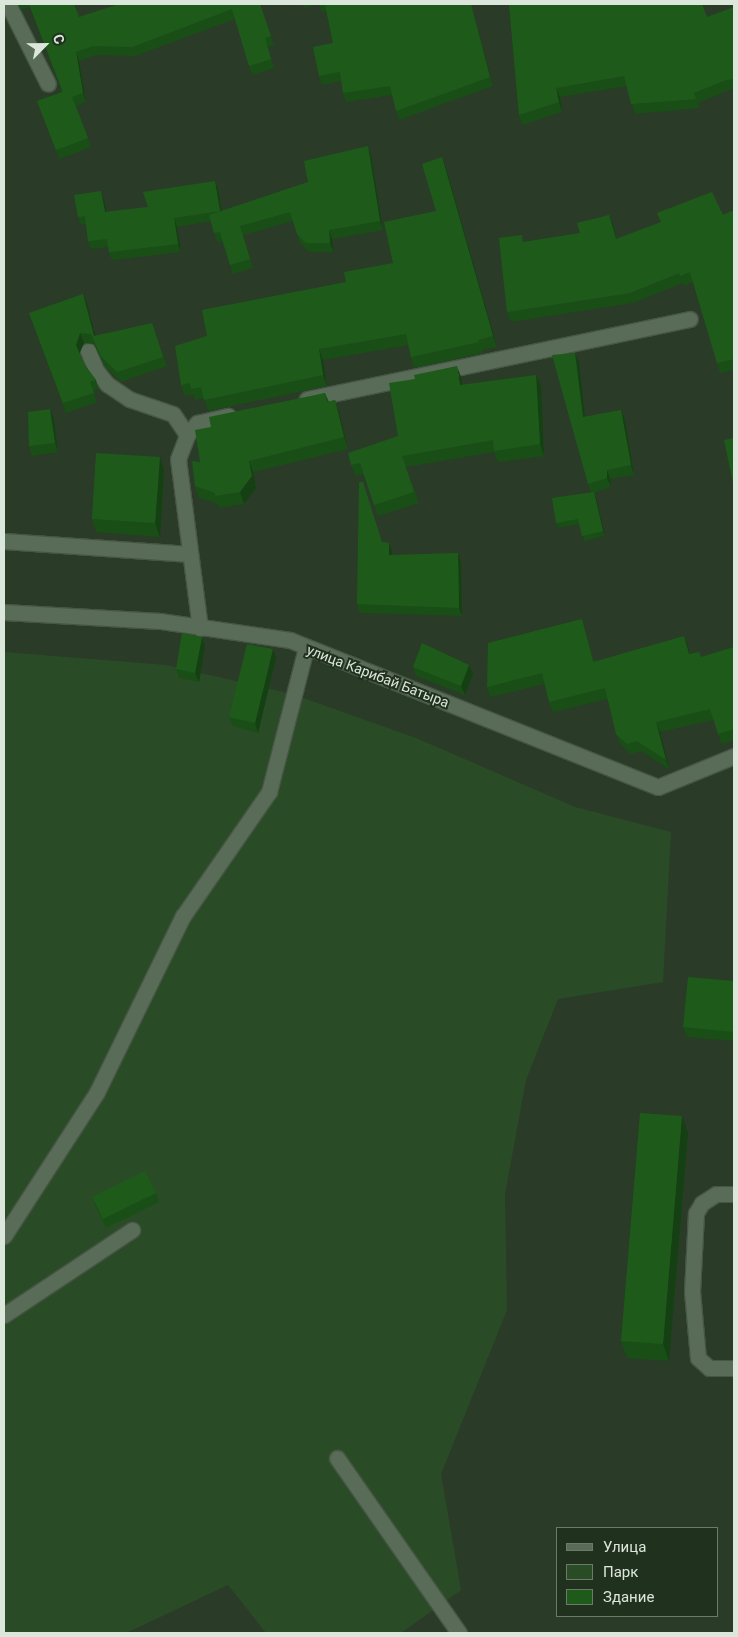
<!DOCTYPE html>
<meta charset="utf-8">
<style>
body{margin:0}
#map{position:relative;width:738px;height:1637px;overflow:hidden;background:#2a3b28;font-family:Roboto,sans-serif}
div>[style]{position:absolute}
[style*='--x']{left:calc(var(--x)*1px);top:calc(var(--y)*1px);width:calc(var(--w)*1px);rotate:calc(var(--a)*1deg)}
.green>*{inset:0;background:#294c26}
.roads{filter:drop-shadow(1px 0 #475545) drop-shadow(-1px 0 #475545) drop-shadow(0 1px #475545) drop-shadow(0 -1px #475545)}
.service>*{height:15px;margin:-7.5px;padding:0 7.5px;transform-origin:7.5px;border-radius:7.5px;background:#596c57}
.minor>*{height:15px;margin:-7.5px;padding:0 7.5px;transform-origin:7.5px;border-radius:7.5px;background:#596c57}
.tertiary>*{height:15px;margin:-7.5px;padding:0 7.5px;transform-origin:7.5px;border-radius:7.5px;background:#596c57}
.wall>*{inset:0;background:#1a4e17}
.shaded-wall>*{inset:0;background:#154013}
.building>*{inset:0;background:#1e5b1b}
span{translate:-50% -50%;white-space:nowrap;text-align:center;line-height:1.15;-webkit-text-stroke:4px #20311e;paint-order:stroke}
.street-label{font-size:14px;color:#dce7db}
.frame{position:absolute;inset:0;border:5px solid #dce7db;pointer-events:none}
.legend{position:absolute;left:556px;top:1527px;width:162px;height:90px;box-sizing:border-box;background:#20311e;border:1px solid #6b7a6a;margin:0;padding:6px 9px;list-style:none;font-size:15px;color:#dce7db}
.legend li{display:flex;align-items:center;gap:10px;height:25px}
.legend b{width:25px;border:1px solid #6b7a6a}
.north{position:absolute;left:20px;top:20px;width:50px;height:50px;-webkit-text-stroke:4px #20311e;paint-order:stroke;rotate:67deg;font-size:14px;font-weight:700;line-height:20px;text-align:center;color:#dce7db}
.north::after{content:'';display:block;margin:auto;width:18px;height:22px;background:#dce7db;clip-path:polygon(50% 0,100% 100%,50% 72%,0 100%)}
</style>
<div id="map">
<div class="green">
<i style="clip-path:polygon(4px 652px,166px 665px,292px 694px,416px 738px,575px 807px,671px 832px,663px 982px,558px 999px,526px 1080px,505px 1194px,507px 1310px,441px 1474px,461px 1590px,401px 1633px,266px 1633px,228px 1585px,126px 1633px,4px 1633px)"></i>
</div>
<div class="roads">
<div class="service">
<i style="--x:734;--y:1194;--w:18;--a:180"></i>
<i style="--x:716;--y:1194;--w:17;--a:147"></i>
<i style="--x:702;--y:1203;--w:12;--a:121"></i>
<i style="--x:696;--y:1213;--w:78;--a:92.9"></i>
<i style="--x:692;--y:1291;--w:67;--a:84.9"></i>
<i style="--x:698;--y:1358;--w:15;--a:42"></i>
<i style="--x:709;--y:1368;--w:25;--a:0"></i>
<i style="--x:4;--y:1236;--w:171;--a:-57.1"></i>
<i style="--x:97;--y:1092;--w:196;--a:-64"></i>
<i style="--x:183;--y:916;--w:151;--a:-55.3"></i>
<i style="--x:269;--y:792;--w:149;--a:-75.6"></i>
<i style="--x:4;--y:1315;--w:154;--a:-33.6"></i>
<i style="--x:337;--y:1458;--w:213;--a:55.1"></i>
</div>
<div class="minor">
<i style="--x:8;--y:4;--w:89;--a:63.4"></i>
<i style="--x:88;--y:351;--w:21;--a:67"></i>
<i style="--x:96;--y:370;--w:18;--a:52"></i>
<i style="--x:107;--y:384;--w:27;--a:34"></i>
<i style="--x:129;--y:399;--w:46;--a:18.8"></i>
<i style="--x:173;--y:414;--w:25;--a:56"></i>
<i style="--x:307;--y:399;--w:391;--a:-11.8"></i>
<i style="--x:4;--y:541;--w:186;--a:4"></i>
<i style="--x:200;--y:628;--w:170;--a:-97.4"></i>
<i style="--x:178;--y:459;--w:26;--a:-69"></i>
<i style="--x:187;--y:435;--w:16;--a:-50"></i>
<i style="--x:197;--y:423;--w:32;--a:-13"></i>
</div>
<div class="tertiary">
<i style="--x:4;--y:612;--w:156;--a:3.3"></i>
<i style="--x:160;--y:621;--w:131;--a:8.3"></i>
<i style="--x:290;--y:640;--w:396;--a:21.8"></i>
<i style="--x:658;--y:787;--w:82;--a:-22.2"></i>
</div>
</div>
<div class="wall">
<i style="clip-path:polygon(18px 4px,74px 4px,79px 17px,260px 4px,274px 45px,268px 47px,274px 68px,252px 75px,235px 19px,135px 56px,96px 55px,79px 61px,86px 102px,76px 106px,91px 147px,59px 159px,37px 101px,62px 92px,30px 7px,21px 10px)"></i>
<i style="clip-path:polygon(302px 4px,471px 4px,493px 86px,399px 120px,392px 95px,346px 102px,343px 93px,341px 81px,322px 85px,319px 76px,333px 43px,326px 11px,322px 12px,319px 4px,304px 8px)"></i>
<i style="clip-path:polygon(509px 4px,707px 17px,734px 7px,734px 89px,729px 90px,698px 103px,700px 108px,635px 114px,627px 86px,560px 97px,562px 112px,522px 125px,519px 115px)"></i>
<i style="clip-path:polygon(368px 146px,371px 155px,383px 230px,332px 239px,334px 252px,309px 252px,300px 243px,293px 221px,243px 235px,253px 268px,233px 274px,222px 241px,217px 242px,211px 221px,177px 227px,181px 252px,112px 260px,109px 252px,108px 247px,91px 249px,88px 241px,86px 224px,81px 225px,78px 217px,104px 199px,106px 212px,148px 207px,215px 181px,218px 189px,222px 211px,308px 182px)"></i>
<i style="clip-path:polygon(442px 157px,446px 168px,497px 347px,482px 350px,483px 353px,414px 368px,411px 357px,408px 345px,323px 360px,327px 386px,208px 411px,204px 398px,195px 400px,193px 394px,185px 396px,181px 385px,207px 336px,346px 282px,393px 263px,436px 211px)"></i>
<i style="clip-path:polygon(734px 210px,734px 370px,720px 373px,693px 282px,684px 286px,683px 283px,633px 303px,511px 322px,507px 312px,525px 242px,580px 233px,609px 215px,613px 225px,617px 239px,723px 215px)"></i>
<i style="clip-path:polygon(83px 294px,87px 303px,95px 336px,152px 323px,167px 366px,121px 382px,104px 365px,94px 344px,84px 343px,79px 354px,84px 364px,96px 380px,99px 389px,93px 391px,97px 402px,66px 413px,29px 313px)"></i>
<i style="clip-path:polygon(579px 362px,585px 417px,621px 410px,625px 420px,634px 475px,610px 479px,611px 487px,594px 493px,605px 536px,584px 541px,580px 524px,558px 528px,556px 523px,591px 492px,588px 484px)"></i>
<i style="clip-path:polygon(536px 375px,541px 386px,544px 456px,498px 462px,494px 452px,406px 467px,419px 503px,378px 516px,364px 474px,356px 476px,351px 465px,398px 436px,461px 377px,462px 385px)"></i>
<i style="clip-path:polygon(325px 393px,329px 402px,335px 400px,339px 412px,348px 449px,253px 472px,256px 488px,244px 504px,219px 508px,218px 504px,199px 498px,195px 486px,200px 462px,211px 427px)"></i>
<i style="clip-path:polygon(54px 419px,58px 452px,32px 456px,29px 446px)"></i>
<i style="clip-path:polygon(164px 471px,160px 537px,96px 532px,92px 519px)"></i>
<i style="clip-path:polygon(383px 542px,389px 543px,392px 551px,392px 555px,461px 562px,462px 616px,360px 613px,357px 604px)"></i>
<i style="clip-path:polygon(582px 619px,585px 630px,594px 661px,688px 646px,690px 654px,701px 657px,734px 647px,734px 740px,721px 744px,714px 720px,660px 732px,670px 770px,641px 751px,631px 754px,620px 744px,616px 734px,608px 699px,553px 712px,549px 702px,545px 684px,490px 697px,487px 687px)"></i>
<i style="clip-path:polygon(202px 637px,205px 646px,199px 682px,179px 678px,176px 669px)"></i>
<i style="clip-path:polygon(276px 658px,258px 733px,233px 726px,229px 717px)"></i>
<i style="clip-path:polygon(469px 665px,473px 674px,465px 695px,416px 676px,413px 667px)"></i>
<i style="clip-path:polygon(734px 981px,734px 1041px,687px 1037px,683px 1027px)"></i>
<i style="clip-path:polygon(688px 1133px,669px 1361px,627px 1358px,621px 1341px)"></i>
<i style="clip-path:polygon(156px 1193px,159px 1202px,106px 1228px,96px 1207px,92px 1197px)"></i>
</div>
<div class="shaded-wall">
<i style="clip-path:polygon(471px 4px,493px 86px,490px 77px)"></i>
<i style="clip-path:polygon(76px 52px,79px 61px,86px 102px,83px 93px)"></i>
<i style="clip-path:polygon(556px 88px,560px 97px,562px 112px,559px 102px)"></i>
<i style="clip-path:polygon(368px 146px,371px 155px,383px 230px,380px 221px)"></i>
<i style="clip-path:polygon(442px 157px,446px 168px,497px 347px,493px 336px)"></i>
<i style="clip-path:polygon(215px 181px,218px 189px,223px 219px,220px 211px)"></i>
<i style="clip-path:polygon(101px 191px,104px 199px,108px 221px,105px 212px)"></i>
<i style="clip-path:polygon(609px 215px,613px 225px,619px 249px,616px 239px)"></i>
<i style="clip-path:polygon(174px 218px,177px 227px,181px 252px,178px 244px)"></i>
<i style="clip-path:polygon(329px 230px,332px 239px,334px 252px,330px 243px)"></i>
<i style="clip-path:polygon(83px 294px,87px 303px,98px 346px,94px 336px)"></i>
<i style="clip-path:polygon(80px 333px,84px 343px,79px 354px,76px 345px)"></i>
<i style="clip-path:polygon(319px 349px,323px 360px,327px 386px,323px 375px)"></i>
<i style="clip-path:polygon(575px 353px,579px 362px,586px 427px,583px 417px)"></i>
<i style="clip-path:polygon(457px 366px,461px 377px,464px 396px,460px 385px)"></i>
<i style="clip-path:polygon(536px 375px,541px 386px,544px 456px,540px 444px)"></i>
<i style="clip-path:polygon(335px 400px,339px 412px,348px 449px,344px 437px)"></i>
<i style="clip-path:polygon(50px 409px,54px 419px,58px 452px,55px 443px)"></i>
<i style="clip-path:polygon(621px 410px,625px 420px,634px 475px,631px 465px)"></i>
<i style="clip-path:polygon(160px 457px,164px 471px,160px 537px,155px 523px)"></i>
<i style="clip-path:polygon(249px 461px,253px 472px,256px 488px,244px 504px,240px 492px)"></i>
<i style="clip-path:polygon(607px 470px,610px 479px,611px 487px,607px 478px)"></i>
<i style="clip-path:polygon(594px 492px,596px 497px,605px 536px,603px 531px)"></i>
<i style="clip-path:polygon(389px 543px,392px 551px,392px 564px,389px 555px)"></i>
<i style="clip-path:polygon(458px 553px,461px 562px,462px 616px,459px 608px)"></i>
<i style="clip-path:polygon(684px 636px,688px 646px,692px 664px,689px 654px)"></i>
<i style="clip-path:polygon(202px 637px,205px 646px,199px 682px,195px 673px)"></i>
<i style="clip-path:polygon(273px 649px,276px 658px,258px 733px,255px 723px)"></i>
<i style="clip-path:polygon(469px 665px,473px 674px,465px 695px,461px 686px)"></i>
<i style="clip-path:polygon(656px 722px,660px 732px,670px 770px,666px 760px)"></i>
<i style="clip-path:polygon(682px 1116px,688px 1133px,669px 1361px,663px 1344px)"></i>
</div>
<div class="building">
<i style="clip-path:polygon(29px 4px,74px 4px,79px 17px,119px 4px,260px 4px,271px 36px,265px 38px,271px 59px,249px 66px,232px 9px,132px 47px,93px 46px,76px 52px,83px 93px,72px 97px,88px 138px,56px 150px,37px 101px,63px 92px)"></i>
<i style="clip-path:polygon(325px 4px,471px 4px,490px 77px,396px 111px,390px 86px,343px 93px,340px 72px,319px 76px,313px 47px,333px 43px)"></i>
<i style="clip-path:polygon(509px 4px,702px 4px,707px 17px,734px 7px,734px 79px,726px 80px,694px 93px,696px 99px,631px 104px,624px 76px,556px 88px,559px 102px,519px 115px)"></i>
<i style="clip-path:polygon(368px 146px,380px 221px,329px 230px,330px 243px,306px 243px,297px 234px,290px 212px,240px 226px,250px 259px,230px 265px,220px 232px,214px 233px,209px 215px,308px 182px,304px 161px)"></i>
<i style="clip-path:polygon(442px 157px,493px 336px,478px 340px,479px 342px,411px 357px,406px 334px,319px 349px,323px 375px,204px 400px,201px 387px,191px 389px,190px 383px,181px 385px,175px 346px,207px 336px,202px 310px,346px 282px,344px 272px,393px 263px,384px 222px,436px 211px,422px 164px)"></i>
<i style="clip-path:polygon(215px 181px,220px 211px,174px 218px,178px 244px,109px 252px,107px 239px,88px 241px,85px 216px,78px 217px,74px 195px,101px 191px,105px 212px,148px 207px,143px 192px)"></i>
<i style="clip-path:polygon(712px 192px,723px 215px,734px 210px,734px 359px,717px 363px,690px 272px,680px 276px,679px 273px,630px 293px,507px 312px,499px 238px,522px 235px,523px 242px,580px 233px,577px 223px,609px 215px,616px 239px,661px 222px,657px 213px)"></i>
<i style="clip-path:polygon(83px 294px,94px 336px,152px 323px,163px 357px,117px 372px,101px 356px,91px 334px,80px 333px,76px 345px,84px 364px,96px 380px,90px 382px,94px 393px,63px 403px,29px 313px)"></i>
<i style="clip-path:polygon(575px 353px,583px 417px,621px 410px,631px 465px,607px 470px,607px 478px,588px 484px,552px 355px)"></i>
<i style="clip-path:polygon(457px 366px,460px 385px,536px 375px,540px 444px,494px 451px,493px 440px,402px 456px,414px 492px,374px 505px,360px 463px,351px 465px,348px 453px,398px 436px,389px 383px,415px 379px,414px 375px)"></i>
<i style="clip-path:polygon(325px 393px,327px 402px,335px 400px,344px 437px,249px 461px,252px 476px,240px 492px,215px 496px,215px 493px,195px 486px,192px 461px,200px 462px,195px 430px,211px 427px,209px 417px)"></i>
<i style="clip-path:polygon(50px 409px,55px 443px,29px 446px,28px 412px)"></i>
<i style="clip-path:polygon(734px 438px,734px 488px,724px 440px)"></i>
<i style="clip-path:polygon(96px 453px,160px 457px,155px 523px,92px 519px)"></i>
<i style="clip-path:polygon(359px 482px,363px 482px,382px 542px,389px 543px,389px 555px,458px 553px,459px 608px,357px 604px)"></i>
<i style="clip-path:polygon(594px 492px,603px 531px,582px 536px,578px 519px,556px 523px,552px 498px)"></i>
<i style="clip-path:polygon(582px 619px,593px 662px,684px 636px,689px 654px,699px 652px,701px 657px,734px 647px,734px 729px,718px 734px,710px 709px,656px 722px,666px 760px,637px 741px,627px 744px,616px 734px,605px 688px,549px 702px,542px 673px,487px 687px,488px 643px)"></i>
<i style="clip-path:polygon(182px 633px,202px 637px,195px 673px,176px 669px)"></i>
<i style="clip-path:polygon(422px 643px,469px 665px,461px 686px,413px 667px)"></i>
<i style="clip-path:polygon(247px 644px,273px 649px,255px 723px,229px 717px)"></i>
<i style="clip-path:polygon(688px 977px,734px 981px,734px 1032px,683px 1027px)"></i>
<i style="clip-path:polygon(640px 1113px,682px 1116px,663px 1344px,621px 1341px)"></i>
<i style="clip-path:polygon(145px 1171px,156px 1193px,103px 1219px,92px 1197px)"></i>
</div>
<div class="street-label">
<span style="left:378px;top:676px;rotate:21deg">улица Карибай Батыра</span>
</div>
<div class="frame"></div>
<ul class="legend">
<li><b style="height:6px;background:#596c57"></b>Улица</li>
<li><b style="height:14px;background:#294c26"></b>Парк</li>
<li><b style="height:14px;background:#1e5b1b"></b>Здание</li>
</ul>
<div class="north">С</div>
</div>
